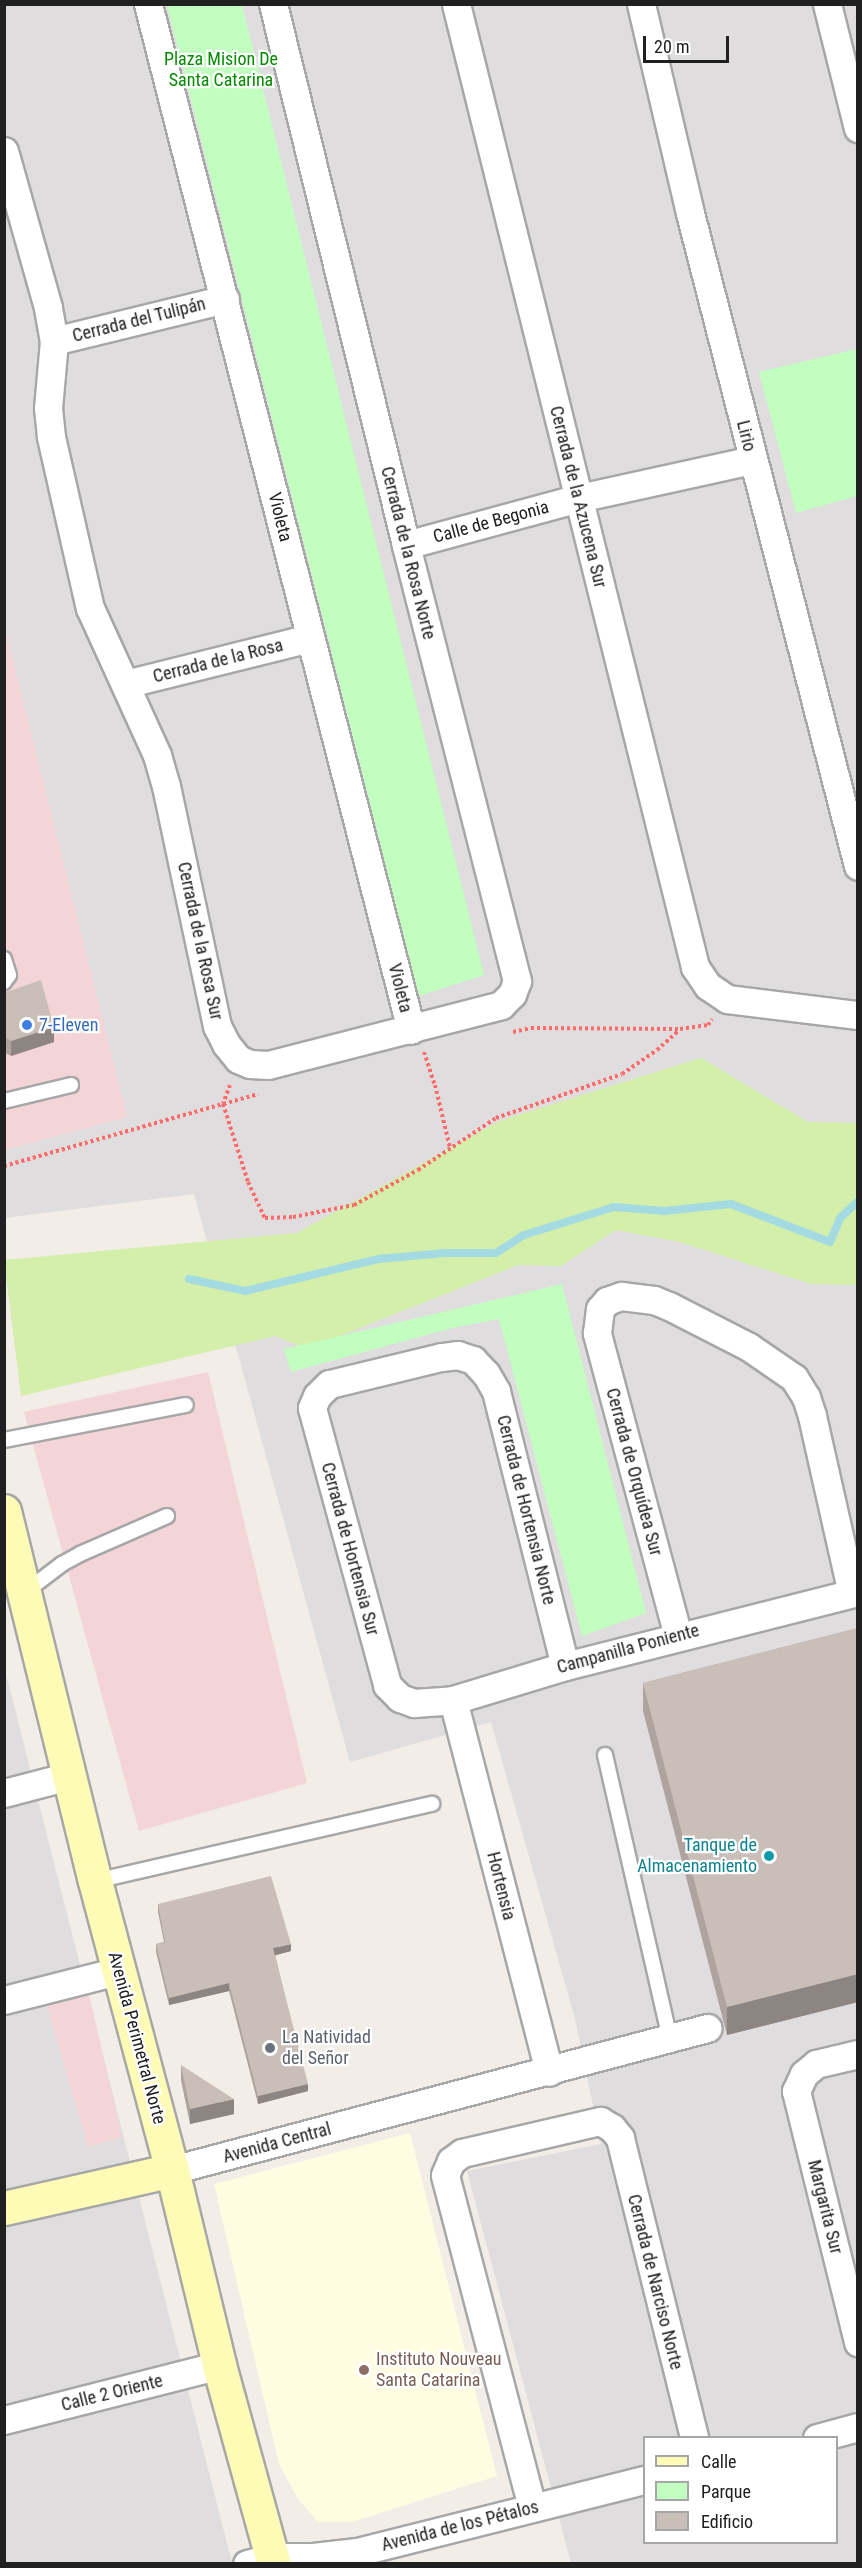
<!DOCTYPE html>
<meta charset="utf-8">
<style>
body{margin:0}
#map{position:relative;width:862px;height:2568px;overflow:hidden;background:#f2ede6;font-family:"Roboto Condensed",sans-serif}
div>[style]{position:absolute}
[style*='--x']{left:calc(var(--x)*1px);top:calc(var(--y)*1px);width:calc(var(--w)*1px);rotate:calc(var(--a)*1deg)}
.residential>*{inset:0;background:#dfddde}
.commercial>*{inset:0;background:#f3d5d7}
.education>*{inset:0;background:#fffce2}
.grass>*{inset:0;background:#d3efa9}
.park>*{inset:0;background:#c3fec1}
.stream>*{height:8px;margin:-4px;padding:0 4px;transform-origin:4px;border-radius:4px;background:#a4dbe2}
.path>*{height:4px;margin-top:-2px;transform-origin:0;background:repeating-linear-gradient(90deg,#ff6a6a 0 3px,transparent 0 6px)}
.roads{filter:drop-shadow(2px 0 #a7a7a7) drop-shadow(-2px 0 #a7a7a7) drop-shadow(0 2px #a7a7a7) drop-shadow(0 -2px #a7a7a7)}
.lane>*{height:14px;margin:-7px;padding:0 7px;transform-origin:7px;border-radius:7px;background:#fff}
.street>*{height:27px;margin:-13.5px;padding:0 13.5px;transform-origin:13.5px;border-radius:13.5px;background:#fff}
.secondary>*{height:33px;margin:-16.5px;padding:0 16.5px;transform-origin:16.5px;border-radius:16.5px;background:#fefbb7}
.wall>*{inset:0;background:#aea39f}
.shaded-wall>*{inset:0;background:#8d8582}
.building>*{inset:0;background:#cabeb9}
.dots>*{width:16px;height:16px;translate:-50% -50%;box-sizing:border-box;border:3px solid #fff;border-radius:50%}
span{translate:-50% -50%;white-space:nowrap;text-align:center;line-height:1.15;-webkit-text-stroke:4.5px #fff;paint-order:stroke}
.park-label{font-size:18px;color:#068a03}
.street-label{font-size:18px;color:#202020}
.shop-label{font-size:18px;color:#366cbe}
.left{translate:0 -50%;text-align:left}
.culture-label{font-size:18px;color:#0d838f}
.right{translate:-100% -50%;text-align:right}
.worship-label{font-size:18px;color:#5b616d}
.education-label{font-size:18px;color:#785e54}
.frame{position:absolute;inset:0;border:6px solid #202020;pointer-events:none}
.legend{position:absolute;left:643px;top:2436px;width:195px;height:108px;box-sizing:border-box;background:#fff;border:2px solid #a6a6a6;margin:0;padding:8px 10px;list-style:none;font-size:18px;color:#202020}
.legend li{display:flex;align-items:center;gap:12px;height:30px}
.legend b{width:30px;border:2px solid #a6a6a6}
.scale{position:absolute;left:643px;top:36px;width:86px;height:27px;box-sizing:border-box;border:3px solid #202020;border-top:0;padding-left:8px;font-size:18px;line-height:21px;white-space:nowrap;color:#202020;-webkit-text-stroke:4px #fff;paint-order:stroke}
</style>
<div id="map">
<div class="residential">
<i style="clip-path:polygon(evenodd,4px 5px,857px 5px,857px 2563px,571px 2563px,467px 2171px,601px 2144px,575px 2019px,491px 1722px,350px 1762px,194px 1194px,5px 1218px,4px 5px,644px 2438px,836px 2438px,836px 2542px,644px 2542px,644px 2438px)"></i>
<i style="clip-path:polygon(5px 1670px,232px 2563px,5px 2563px)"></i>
</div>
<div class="commercial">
<i style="clip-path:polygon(4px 624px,127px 1117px,5px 1150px,4px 1150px)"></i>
<i style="clip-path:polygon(208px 1372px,307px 1783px,139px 1831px,24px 1412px)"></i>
<i style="clip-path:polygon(89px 1994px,122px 2137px,88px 2147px,47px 2006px)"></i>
</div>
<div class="education">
<i style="clip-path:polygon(410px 2133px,497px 2476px,352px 2522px,318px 2522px,298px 2499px,279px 2464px,214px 2184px)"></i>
</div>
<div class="grass">
<i style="clip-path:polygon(701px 1058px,808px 1122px,857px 1123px,857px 1285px,811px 1284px,680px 1242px,616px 1230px,561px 1266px,518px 1265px,307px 1349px,275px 1336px,21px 1396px,4px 1260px,297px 1233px,499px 1121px)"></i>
</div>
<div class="park">
<i style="clip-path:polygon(167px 5px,242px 5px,484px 975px,419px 996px)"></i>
<i style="clip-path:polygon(857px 349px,857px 496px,796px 513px,759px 372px)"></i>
<i style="clip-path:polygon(562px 1284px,646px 1613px,582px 1636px,499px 1319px,452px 1328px,291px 1372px,284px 1349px)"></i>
</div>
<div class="stream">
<i style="--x:189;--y:1279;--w:57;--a:12.1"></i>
<i style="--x:245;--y:1291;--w:137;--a:-13.5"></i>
<i style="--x:378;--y:1259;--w:67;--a:-5.1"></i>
<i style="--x:445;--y:1253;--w:51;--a:0"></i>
<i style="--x:496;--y:1253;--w:33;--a:-33"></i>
<i style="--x:524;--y:1235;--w:94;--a:-17.3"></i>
<i style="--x:614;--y:1207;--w:51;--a:4.5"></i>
<i style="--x:665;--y:1211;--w:66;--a:-6.1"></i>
<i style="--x:731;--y:1204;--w:106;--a:21"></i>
<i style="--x:830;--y:1242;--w:26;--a:-67"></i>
<i style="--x:840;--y:1218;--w:25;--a:-43"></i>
</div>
<div class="path">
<i style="--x:513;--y:1032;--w:18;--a:-13"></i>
<i style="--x:531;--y:1028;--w:149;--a:0.4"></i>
<i style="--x:680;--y:1029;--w:28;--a:-8"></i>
<i style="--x:708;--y:1025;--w:7;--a:-56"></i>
<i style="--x:424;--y:1052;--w:35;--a:72"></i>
<i style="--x:435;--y:1085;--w:65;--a:76.6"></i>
<i style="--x:230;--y:1085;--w:20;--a:110"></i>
<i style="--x:223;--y:1104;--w:82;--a:72.2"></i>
<i style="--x:248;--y:1182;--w:40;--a:65"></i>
<i style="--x:265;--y:1218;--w:28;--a:-2"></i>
<i style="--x:293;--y:1217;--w:62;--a:-11.1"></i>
<i style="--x:354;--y:1205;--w:73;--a:-28.7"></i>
<i style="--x:418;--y:1170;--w:94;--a:-33.7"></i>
<i style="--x:496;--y:1118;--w:133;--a:-19.2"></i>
<i style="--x:622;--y:1074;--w:42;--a:-34.4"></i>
<i style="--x:657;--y:1050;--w:30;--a:-42"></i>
<i style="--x:4;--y:1166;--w:264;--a:-15.8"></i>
</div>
<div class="roads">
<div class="lane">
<i style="--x:4;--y:959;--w:17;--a:73"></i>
<i style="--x:9;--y:975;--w:9;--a:126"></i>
<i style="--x:4;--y:1101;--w:69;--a:-13.4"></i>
<i style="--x:4;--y:1440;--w:185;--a:-10.9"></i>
<i style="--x:24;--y:1593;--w:48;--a:-37.3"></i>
<i style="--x:62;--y:1564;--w:21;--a:-29"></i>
<i style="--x:80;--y:1554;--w:95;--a:-23.6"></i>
<i style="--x:605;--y:1755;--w:291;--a:77.1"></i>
<i style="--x:95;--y:1881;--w:346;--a:-12.9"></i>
</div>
<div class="street">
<i style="--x:148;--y:4;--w:1059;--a:75.62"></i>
<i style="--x:456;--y:4;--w:992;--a:76.06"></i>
<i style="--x:695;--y:967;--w:23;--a:56"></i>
<i style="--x:708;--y:986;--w:23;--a:34"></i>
<i style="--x:727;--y:999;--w:132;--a:7"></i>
<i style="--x:641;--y:4;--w:215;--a:76.8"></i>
<i style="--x:690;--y:213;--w:674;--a:75.57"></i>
<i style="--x:827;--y:4;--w:128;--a:76"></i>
<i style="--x:4;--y:151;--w:163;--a:74.3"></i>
<i style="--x:48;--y:308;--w:34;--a:80"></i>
<i style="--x:54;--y:341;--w:67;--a:95.1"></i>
<i style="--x:48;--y:408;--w:29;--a:84"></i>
<i style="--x:51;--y:437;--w:175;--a:77.2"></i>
<i style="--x:90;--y:608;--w:162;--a:65.5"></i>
<i style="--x:157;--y:755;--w:32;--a:74"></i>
<i style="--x:166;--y:786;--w:245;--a:78"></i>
<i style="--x:217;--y:1026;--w:20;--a:63"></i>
<i style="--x:226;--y:1044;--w:19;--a:51"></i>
<i style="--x:238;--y:1059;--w:13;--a:23"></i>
<i style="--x:250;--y:1064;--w:18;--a:3"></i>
<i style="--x:268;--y:1065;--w:241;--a:-14.4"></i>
<i style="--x:501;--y:1005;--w:16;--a:-45"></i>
<i style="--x:512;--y:994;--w:14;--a:-69"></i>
<i style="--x:517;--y:981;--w:450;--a:-104.3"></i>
<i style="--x:406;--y:545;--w:557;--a:-103.81"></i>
<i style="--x:54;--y:341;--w:176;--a:-13.8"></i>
<i style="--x:406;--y:545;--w:179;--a:-15.2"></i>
<i style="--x:579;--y:498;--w:177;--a:-12.4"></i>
<i style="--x:125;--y:684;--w:191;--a:-14"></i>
<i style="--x:678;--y:1636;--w:314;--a:-105"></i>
<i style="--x:597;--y:1333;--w:24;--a:-83"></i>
<i style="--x:600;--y:1309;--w:11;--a:-49"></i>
<i style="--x:607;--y:1301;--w:15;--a:-20"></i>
<i style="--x:621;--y:1296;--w:33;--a:7"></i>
<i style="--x:654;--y:1300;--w:16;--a:22"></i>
<i style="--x:669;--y:1306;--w:90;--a:27.1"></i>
<i style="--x:749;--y:1347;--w:55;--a:34.6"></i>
<i style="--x:794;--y:1378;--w:22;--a:58"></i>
<i style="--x:806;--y:1397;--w:20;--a:72"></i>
<i style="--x:812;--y:1416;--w:181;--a:77.3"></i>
<i style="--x:565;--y:1666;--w:284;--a:-104.1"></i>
<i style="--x:496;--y:1391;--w:20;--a:-120"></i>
<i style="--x:486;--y:1374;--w:19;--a:-133"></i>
<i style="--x:473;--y:1360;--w:16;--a:-162"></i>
<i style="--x:458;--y:1355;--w:17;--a:173"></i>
<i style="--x:441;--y:1357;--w:115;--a:166.4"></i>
<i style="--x:329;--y:1384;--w:17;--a:135"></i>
<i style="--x:317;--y:1396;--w:13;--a:113"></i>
<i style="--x:312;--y:1408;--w:287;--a:74.8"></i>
<i style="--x:387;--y:1685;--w:18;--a:45"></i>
<i style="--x:400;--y:1698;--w:15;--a:20"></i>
<i style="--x:414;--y:1703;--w:39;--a:-4"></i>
<i style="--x:453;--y:1700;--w:117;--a:-16.9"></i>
<i style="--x:565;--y:1666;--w:302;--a:-14.2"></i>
<i style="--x:453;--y:1700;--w:384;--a:75.5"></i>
<i style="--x:4;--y:1793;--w:67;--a:-14.7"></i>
<i style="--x:4;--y:2000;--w:118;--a:-14.3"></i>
<i style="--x:858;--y:2054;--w:43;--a:166.6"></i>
<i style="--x:816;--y:2064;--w:16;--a:140"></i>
<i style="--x:804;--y:2074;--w:19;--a:115"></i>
<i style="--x:796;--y:2091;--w:259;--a:76.1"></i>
<i style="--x:172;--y:2170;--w:554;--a:-14.86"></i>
<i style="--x:4;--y:2420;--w:222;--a:-14.3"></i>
<i style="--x:817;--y:2438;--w:42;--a:-15"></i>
<i style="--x:532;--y:2507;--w:343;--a:-104.7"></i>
<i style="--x:445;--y:2175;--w:15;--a:-67"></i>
<i style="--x:451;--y:2161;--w:14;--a:-36"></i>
<i style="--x:462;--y:2153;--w:142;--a:-13.1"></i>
<i style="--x:600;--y:2121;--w:14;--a:30"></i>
<i style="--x:612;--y:2128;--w:13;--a:51"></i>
<i style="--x:620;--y:2138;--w:309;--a:76.1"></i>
<i style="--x:247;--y:2564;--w:27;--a:-15"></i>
<i style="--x:273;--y:2557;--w:40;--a:0"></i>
<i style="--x:313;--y:2557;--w:44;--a:-6.5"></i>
<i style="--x:357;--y:2552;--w:296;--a:-14.1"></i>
</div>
<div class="secondary">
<i style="--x:4;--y:1511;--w:381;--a:76.2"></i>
<i style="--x:95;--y:1881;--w:299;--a:75.1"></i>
<i style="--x:172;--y:2170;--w:201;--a:76.4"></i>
<i style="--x:219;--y:2365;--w:206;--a:74.6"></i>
<i style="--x:4;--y:2208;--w:172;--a:-12.7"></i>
</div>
</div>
<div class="wall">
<i style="clip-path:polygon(4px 993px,54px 1042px,11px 1056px,4px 1052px)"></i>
<i style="clip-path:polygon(858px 1628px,858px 2002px,727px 2035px,643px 1711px,643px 1683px)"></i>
<i style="clip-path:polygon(158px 1904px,291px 1951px,275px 1955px,308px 2091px,258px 2104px,229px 1991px,169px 2005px,156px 1952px,156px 1944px,164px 1942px,158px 1912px)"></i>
<i style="clip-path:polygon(181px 2065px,234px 2114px,190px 2124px,181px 2080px)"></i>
</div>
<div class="shaded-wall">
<i style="clip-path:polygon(54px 1027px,54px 1042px,11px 1056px,11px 1041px)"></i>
<i style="clip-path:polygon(291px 1944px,291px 1951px,273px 1956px,273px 1948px)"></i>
<i style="clip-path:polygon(858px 1974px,858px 2002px,727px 2035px,727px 2007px)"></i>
<i style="clip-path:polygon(229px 1983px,229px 1991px,169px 2005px,169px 1998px)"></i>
<i style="clip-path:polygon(308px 2084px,308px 2091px,258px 2104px,258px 2096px)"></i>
<i style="clip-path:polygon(234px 2099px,234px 2114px,190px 2124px,190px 2109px)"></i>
</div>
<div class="building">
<i style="clip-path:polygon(41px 980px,54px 1027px,11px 1041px,4px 1037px,4px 993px)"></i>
<i style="clip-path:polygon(858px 1628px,858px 1974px,727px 2007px,643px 1683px)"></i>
<i style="clip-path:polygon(271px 1876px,291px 1944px,273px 1948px,308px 2084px,258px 2096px,229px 1983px,169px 1998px,156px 1944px,165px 1942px,158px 1904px)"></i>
<i style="clip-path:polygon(181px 2065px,226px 2094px,234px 2099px,190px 2109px)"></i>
</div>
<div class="dots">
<i style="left:27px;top:1025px;background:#3f7fe0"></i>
<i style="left:769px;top:1856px;background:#0f9aa8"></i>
<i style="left:270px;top:2048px;background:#6b7280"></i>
<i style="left:364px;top:2370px;background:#8d6e63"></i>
</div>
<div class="park-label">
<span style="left:221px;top:70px">Plaza Mision De<br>Santa Catarina</span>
</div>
<div class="street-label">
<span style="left:139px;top:320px;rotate:-14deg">Cerrada del Tulipán</span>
<span style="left:746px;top:436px;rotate:76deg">Lirio</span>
<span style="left:578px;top:497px;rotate:76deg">Cerrada de la Azucena Sur</span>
<span style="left:280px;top:517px;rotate:76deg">Violeta</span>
<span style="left:491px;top:522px;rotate:-15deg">Calle de Begonia</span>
<span style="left:408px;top:553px;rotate:76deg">Cerrada de la Rosa Norte</span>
<span style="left:218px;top:661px;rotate:-14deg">Cerrada de la Rosa</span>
<span style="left:200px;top:941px;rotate:78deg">Cerrada de la Rosa Sur</span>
<span style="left:400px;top:988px;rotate:76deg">Violeta</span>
<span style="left:634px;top:1472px;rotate:75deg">Cerrada de Orquídea Sur</span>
<span style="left:526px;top:1510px;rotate:76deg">Cerrada de Hortensia Norte</span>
<span style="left:350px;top:1549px;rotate:75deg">Cerrada de Hortensia Sur</span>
<span style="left:628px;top:1649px;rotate:-15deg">Campanilla Poniente</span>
<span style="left:501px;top:1886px;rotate:76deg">Hortensia</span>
<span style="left:137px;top:2038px;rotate:75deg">Avenida Perimetral Norte</span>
<span style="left:277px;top:2143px;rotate:-15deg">Avenida Central</span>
<span style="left:825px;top:2207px;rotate:76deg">Margarita Sur</span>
<span style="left:655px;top:2282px;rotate:76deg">Cerrada de Narciso Norte</span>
<span style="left:112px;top:2393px;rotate:-14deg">Calle 2 Oriente</span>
<span style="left:460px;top:2526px;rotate:-14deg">Avenida de los Pétalos</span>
</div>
<div class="shop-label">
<span class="left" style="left:39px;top:1025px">7-Eleven</span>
</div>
<div class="culture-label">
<span class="right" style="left:757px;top:1856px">Tanque de<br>Almacenamiento</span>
</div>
<div class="worship-label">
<span class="left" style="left:282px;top:2048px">La Natividad<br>del Señor</span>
</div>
<div class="education-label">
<span class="left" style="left:376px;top:2370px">Instituto Nouveau<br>Santa Catarina</span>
</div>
<div class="frame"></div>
<ul class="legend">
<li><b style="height:8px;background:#fefbb7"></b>Calle</li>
<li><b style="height:16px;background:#c3fec1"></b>Parque</li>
<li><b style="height:16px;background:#cabeb9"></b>Edificio</li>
</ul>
<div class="scale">20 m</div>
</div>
